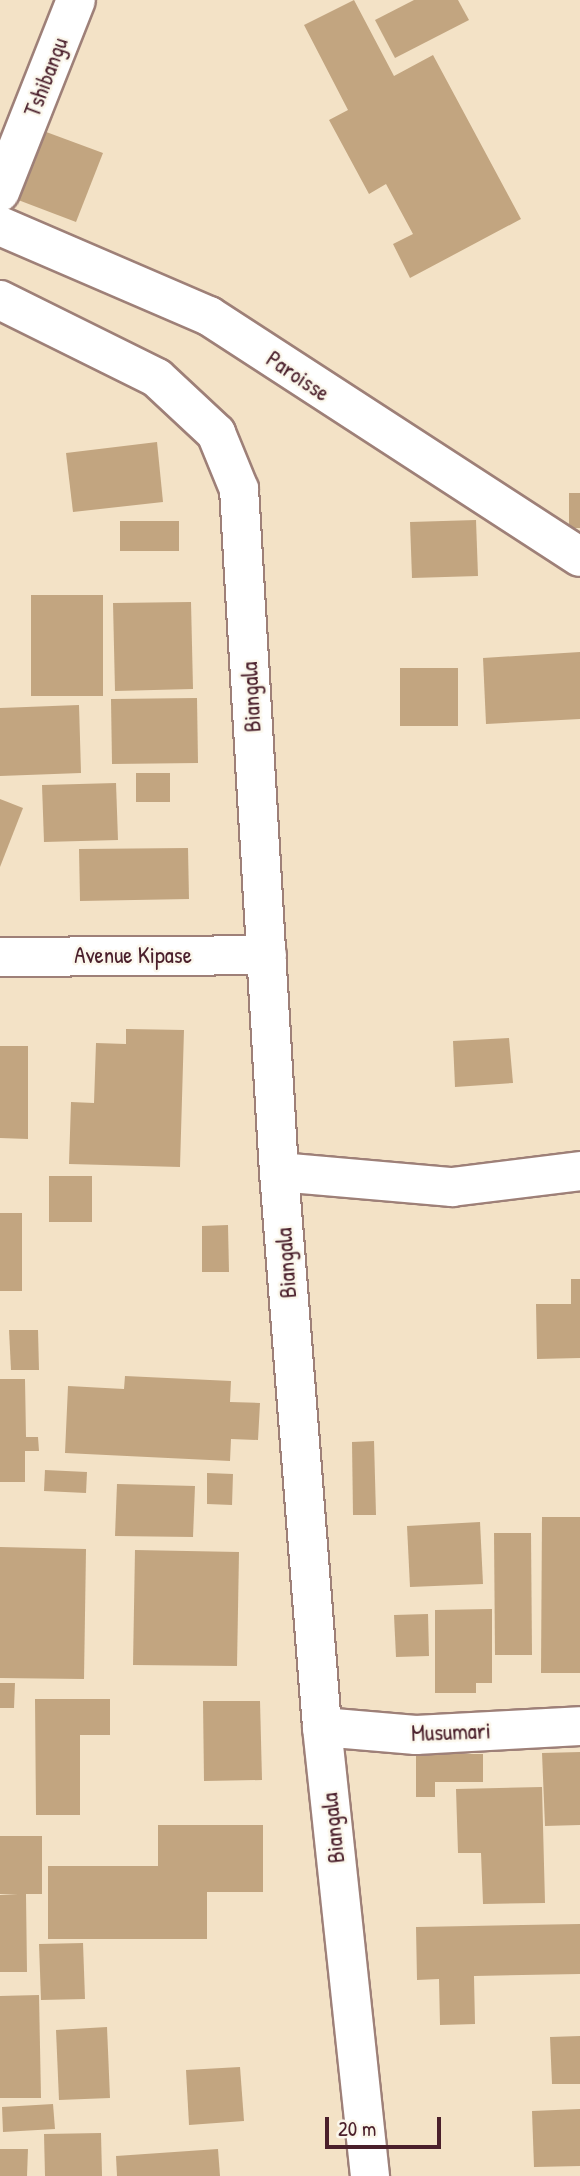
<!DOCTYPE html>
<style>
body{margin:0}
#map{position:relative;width:580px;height:2176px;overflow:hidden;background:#f3e2c6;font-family:"Patrick Hand",sans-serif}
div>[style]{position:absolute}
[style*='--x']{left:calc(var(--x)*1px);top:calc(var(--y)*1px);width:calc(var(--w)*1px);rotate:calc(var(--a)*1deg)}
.building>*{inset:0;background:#c2a580}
.roads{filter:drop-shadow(2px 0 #9e8078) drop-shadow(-2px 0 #9e8078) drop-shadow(0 2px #9e8078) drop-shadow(0 -2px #9e8078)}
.street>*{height:38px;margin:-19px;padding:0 19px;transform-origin:19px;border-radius:19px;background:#fff}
span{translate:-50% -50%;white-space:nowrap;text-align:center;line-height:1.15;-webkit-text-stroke:5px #fbf7ec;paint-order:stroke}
.street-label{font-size:23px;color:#4a1f2b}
.scale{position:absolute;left:325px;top:2117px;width:116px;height:32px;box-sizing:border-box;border:4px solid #4a1f2b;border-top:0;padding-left:9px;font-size:21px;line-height:24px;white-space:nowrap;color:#4a1f2b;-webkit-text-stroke:5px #fbf7ec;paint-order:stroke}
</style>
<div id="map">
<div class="building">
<i style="clip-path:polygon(354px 0,394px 76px,433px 55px,521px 219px,410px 278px,393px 244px,413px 234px,386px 184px,369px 194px,329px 120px,348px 110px,304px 25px)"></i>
<i style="clip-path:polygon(414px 0,458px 0,469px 20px,395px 58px,375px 20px)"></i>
<i style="clip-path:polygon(30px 126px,103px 153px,76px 222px,5px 195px)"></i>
<i style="clip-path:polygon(157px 442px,163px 502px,73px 512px,66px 453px)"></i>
<i style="clip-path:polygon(569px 493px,580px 493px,580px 528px,569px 528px)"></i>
<i style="clip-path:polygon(476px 520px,478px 576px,412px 578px,410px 522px)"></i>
<i style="clip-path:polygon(120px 521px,179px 521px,179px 551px,120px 551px)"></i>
<i style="clip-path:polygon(31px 595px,103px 595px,103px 696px,31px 696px)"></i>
<i style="clip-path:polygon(191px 602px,193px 689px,115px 691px,113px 603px)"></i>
<i style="clip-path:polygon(580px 652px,580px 719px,486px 724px,483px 658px)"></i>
<i style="clip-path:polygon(400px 668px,458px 668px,458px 726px,400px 726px)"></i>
<i style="clip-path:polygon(197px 698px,198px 763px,112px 764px,111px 699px)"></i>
<i style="clip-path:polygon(79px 705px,81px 773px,0 776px,0 708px)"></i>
<i style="clip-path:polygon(136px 773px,170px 773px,170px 802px,136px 802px)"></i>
<i style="clip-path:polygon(116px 783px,118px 840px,44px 842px,42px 785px)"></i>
<i style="clip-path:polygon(0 799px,23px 808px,0 867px)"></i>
<i style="clip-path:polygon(188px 848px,189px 899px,80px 901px,79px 849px)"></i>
<i style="clip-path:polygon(126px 1029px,184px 1030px,180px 1167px,69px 1164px,71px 1102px,94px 1103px,96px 1043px,126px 1044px)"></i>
<i style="clip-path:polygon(509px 1038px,513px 1083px,455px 1087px,453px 1041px)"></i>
<i style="clip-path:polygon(0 1046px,28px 1046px,28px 1139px,0 1138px)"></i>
<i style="clip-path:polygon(49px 1176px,92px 1176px,92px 1222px,49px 1222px)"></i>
<i style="clip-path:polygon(0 1213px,22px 1213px,22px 1291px,0 1291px)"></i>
<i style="clip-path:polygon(228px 1225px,229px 1272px,202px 1272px,202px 1226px)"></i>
<i style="clip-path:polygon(571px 1279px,580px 1279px,580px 1358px,537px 1359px,536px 1304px,571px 1304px)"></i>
<i style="clip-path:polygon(9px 1330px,38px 1330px,39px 1370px,11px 1370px)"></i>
<i style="clip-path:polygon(125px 1376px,231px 1381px,230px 1402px,260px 1403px,258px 1440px,231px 1439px,230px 1461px,65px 1453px,68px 1386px,124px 1389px)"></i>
<i style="clip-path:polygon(0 1379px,25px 1379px,26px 1437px,38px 1437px,39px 1451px,25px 1451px,25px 1482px,0 1482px)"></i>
<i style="clip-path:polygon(374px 1441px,376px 1515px,353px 1515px,352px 1442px)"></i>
<i style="clip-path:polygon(45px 1470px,87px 1472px,86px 1493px,44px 1491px)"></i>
<i style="clip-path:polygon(207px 1473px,233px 1474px,232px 1505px,207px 1504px)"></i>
<i style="clip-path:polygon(117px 1484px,195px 1486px,193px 1537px,115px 1536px)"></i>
<i style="clip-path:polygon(542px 1517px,580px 1517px,580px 1673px,541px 1673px)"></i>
<i style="clip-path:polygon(480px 1522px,483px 1584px,410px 1587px,407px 1526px)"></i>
<i style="clip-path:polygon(494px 1533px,531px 1533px,532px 1655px,495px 1655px)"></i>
<i style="clip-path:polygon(0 1547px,86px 1549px,84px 1679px,0 1678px)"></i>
<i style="clip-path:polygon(135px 1550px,239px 1552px,237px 1666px,133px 1665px)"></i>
<i style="clip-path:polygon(492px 1609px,492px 1683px,476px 1683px,476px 1693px,435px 1693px,435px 1610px)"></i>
<i style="clip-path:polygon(428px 1614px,429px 1656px,396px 1657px,394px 1615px)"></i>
<i style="clip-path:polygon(0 1683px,15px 1683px,14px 1708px,0 1708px)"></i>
<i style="clip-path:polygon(35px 1699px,110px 1699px,110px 1735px,80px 1735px,80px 1815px,36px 1815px)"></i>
<i style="clip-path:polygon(203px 1701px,260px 1701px,262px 1780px,204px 1781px)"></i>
<i style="clip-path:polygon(580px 1752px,580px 1825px,545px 1826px,542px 1753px)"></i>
<i style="clip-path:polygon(416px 1754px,483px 1754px,483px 1782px,435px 1782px,435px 1797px,416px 1797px)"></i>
<i style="clip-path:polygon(542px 1787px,545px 1903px,483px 1904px,481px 1853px,458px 1853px,456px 1789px)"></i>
<i style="clip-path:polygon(158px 1825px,263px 1825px,263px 1892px,207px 1892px,207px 1939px,48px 1939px,48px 1866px,158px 1866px)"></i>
<i style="clip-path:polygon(0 1836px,42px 1836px,42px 1894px,26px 1894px,27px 1972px,0 1972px,0 1895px,18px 1894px,0 1894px)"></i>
<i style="clip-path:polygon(580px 1924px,580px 1974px,474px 1976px,475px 2024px,440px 2025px,439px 1979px,417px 1980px,416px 1927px)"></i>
<i style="clip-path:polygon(83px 1943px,85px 1999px,41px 2000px,39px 1944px)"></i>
<i style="clip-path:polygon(39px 1995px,41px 2098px,0 2098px,0 1996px)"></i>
<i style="clip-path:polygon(107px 2027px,110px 2098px,59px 2100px,56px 2030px)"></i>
<i style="clip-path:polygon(580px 2036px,580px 2084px,552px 2084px,550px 2037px)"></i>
<i style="clip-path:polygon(240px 2067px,244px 2121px,189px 2125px,186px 2070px)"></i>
<i style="clip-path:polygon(53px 2104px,55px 2129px,3px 2132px,2px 2107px)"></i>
<i style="clip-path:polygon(580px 2109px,580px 2166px,534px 2167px,532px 2111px)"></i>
<i style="clip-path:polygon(101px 2133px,102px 2176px,45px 2176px,44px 2134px)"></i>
<i style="clip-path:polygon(0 2149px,28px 2149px,27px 2176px,0 2176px)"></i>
<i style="clip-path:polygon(218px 2149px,220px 2176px,117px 2176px,116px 2156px)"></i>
</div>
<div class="roads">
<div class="street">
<i style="--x:0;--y:192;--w:206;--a:-68.4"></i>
<i style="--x:0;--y:226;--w:228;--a:23.3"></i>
<i style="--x:209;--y:316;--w:442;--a:33"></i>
<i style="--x:0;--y:300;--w:175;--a:26.4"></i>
<i style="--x:157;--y:378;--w:81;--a:43"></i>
<i style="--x:216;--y:433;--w:61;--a:67.7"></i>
<i style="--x:239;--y:489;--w:684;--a:86.65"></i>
<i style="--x:279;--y:1172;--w:557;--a:85.57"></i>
<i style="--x:322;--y:1727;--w:452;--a:83.9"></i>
<i style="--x:0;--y:957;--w:267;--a:-0.4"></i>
<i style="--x:279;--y:1172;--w:174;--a:5"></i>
<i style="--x:452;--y:1187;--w:129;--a:-7.1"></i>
<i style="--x:322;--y:1727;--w:94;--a:4.9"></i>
<i style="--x:416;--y:1735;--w:164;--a:-3.1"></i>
</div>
</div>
<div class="street-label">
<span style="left:46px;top:77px;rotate:-69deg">Tshibangu</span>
<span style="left:298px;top:376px;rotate:34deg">Paroisse</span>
<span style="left:251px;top:697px;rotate:-93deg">Biangala</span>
<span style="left:133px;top:955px">Avenue Kipase</span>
<span style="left:286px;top:1263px;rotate:-94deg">Biangala</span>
<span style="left:451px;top:1732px;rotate:-2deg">Musumari</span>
<span style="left:333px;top:1828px;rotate:-96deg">Biangala</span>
</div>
<div class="scale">20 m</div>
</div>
